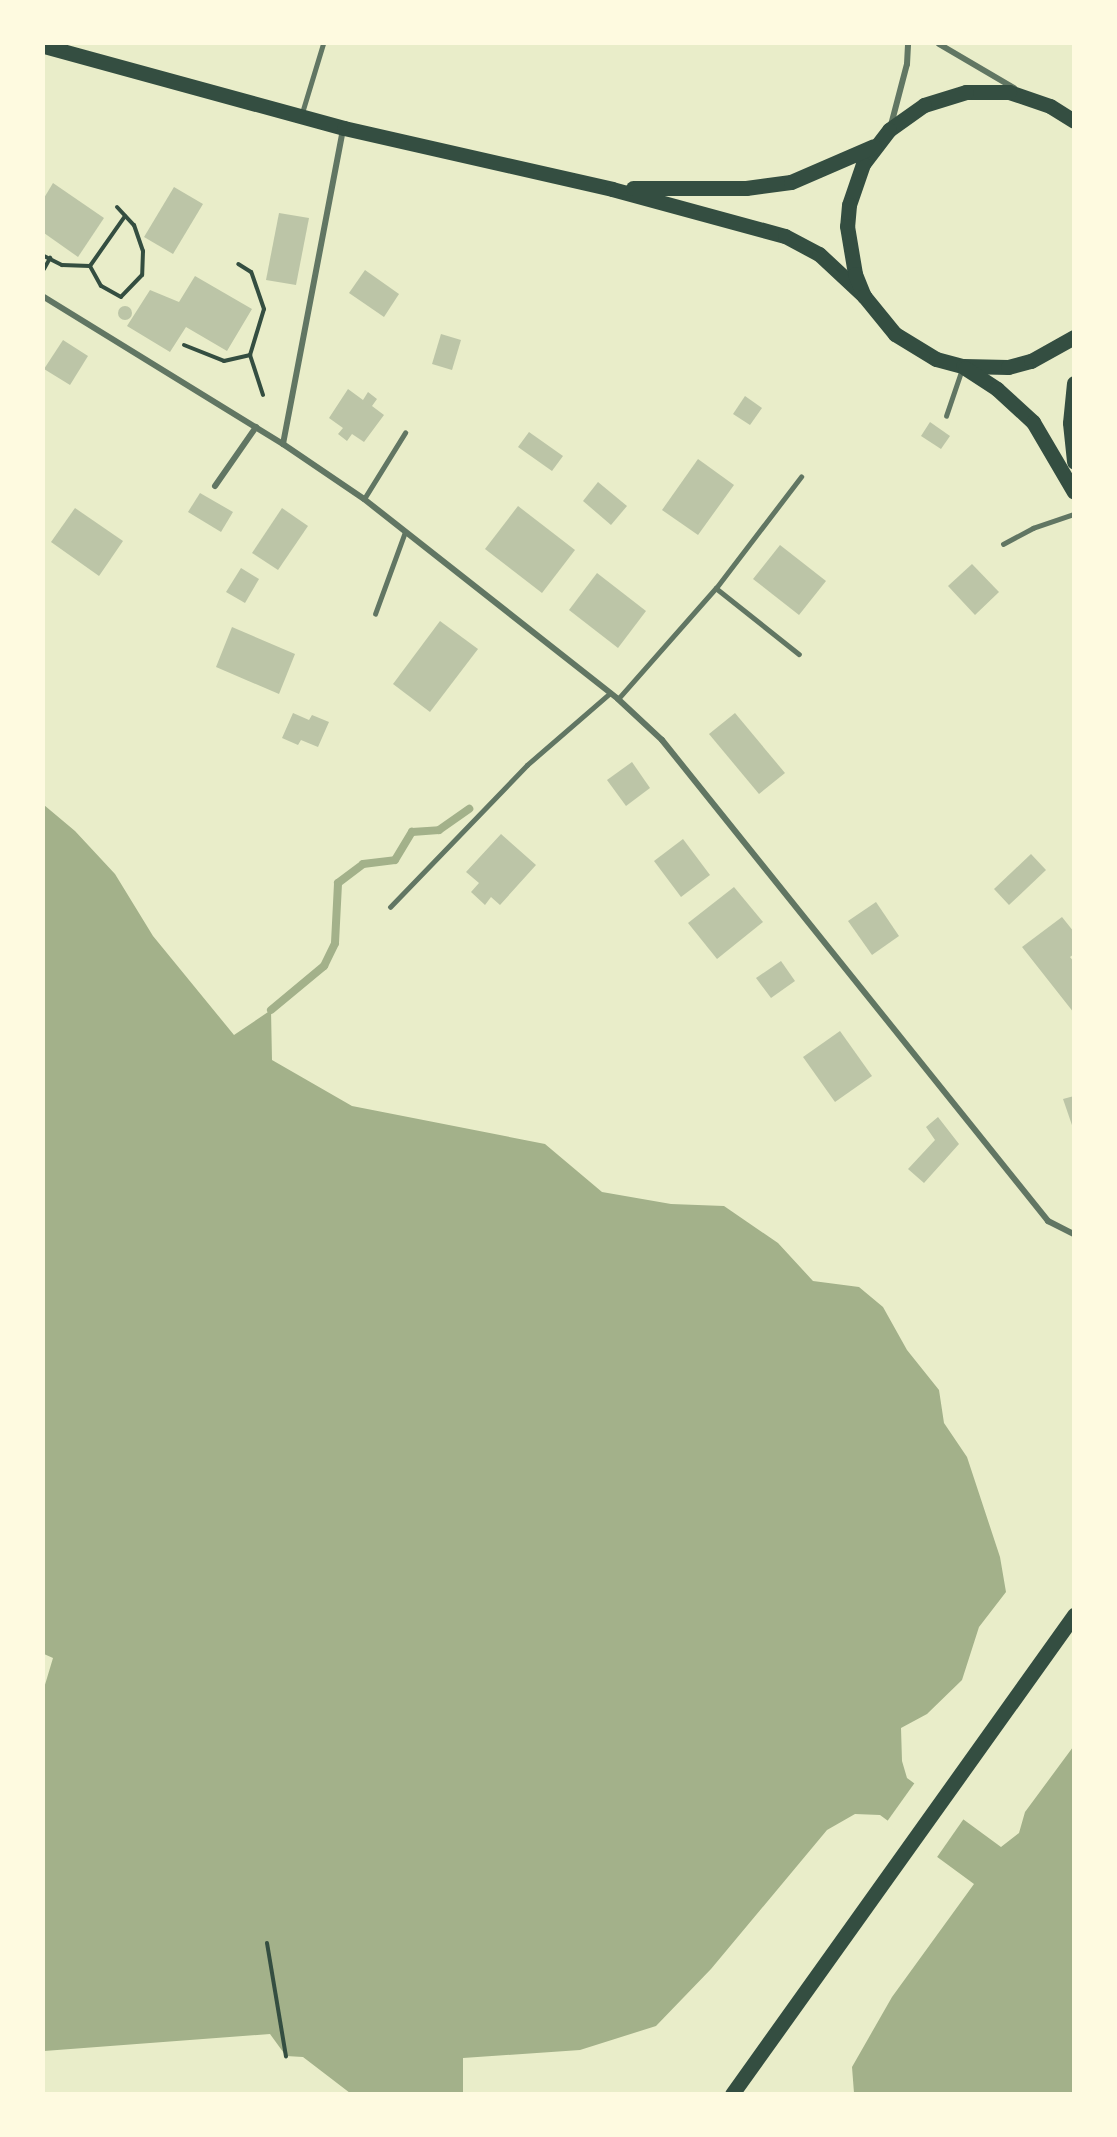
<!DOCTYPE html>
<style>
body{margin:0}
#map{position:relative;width:1117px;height:2137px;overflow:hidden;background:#e9edc9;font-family:Commissioner,sans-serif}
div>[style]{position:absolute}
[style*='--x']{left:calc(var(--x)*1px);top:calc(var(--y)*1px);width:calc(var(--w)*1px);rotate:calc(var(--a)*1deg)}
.water>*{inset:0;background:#a3b18a}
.pier>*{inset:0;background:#e9edc9}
.stream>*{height:8px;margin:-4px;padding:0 4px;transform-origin:4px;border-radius:4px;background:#a3b18a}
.building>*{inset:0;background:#bcc5a7}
.round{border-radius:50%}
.path>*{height:4px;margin:-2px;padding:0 2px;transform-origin:2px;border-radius:2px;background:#344e41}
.service>*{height:4.5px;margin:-2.25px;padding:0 2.25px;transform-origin:2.25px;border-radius:2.25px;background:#617663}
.minor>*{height:6px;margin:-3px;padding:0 3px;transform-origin:3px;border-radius:3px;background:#617663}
.primary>*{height:15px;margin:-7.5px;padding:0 7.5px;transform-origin:7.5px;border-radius:7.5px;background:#344e41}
span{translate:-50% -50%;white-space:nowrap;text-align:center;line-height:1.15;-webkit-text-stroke:5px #fefae0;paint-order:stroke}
.frame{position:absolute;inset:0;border:45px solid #fefae0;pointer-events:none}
</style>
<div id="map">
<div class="water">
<i style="clip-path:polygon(44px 805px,75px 831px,115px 874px,153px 936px,234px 1035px,271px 1010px,272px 1060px,352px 1106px,545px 1144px,602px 1192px,671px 1204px,724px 1206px,778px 1243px,813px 1281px,859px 1287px,883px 1307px,907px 1350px,939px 1390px,944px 1423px,967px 1457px,1000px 1557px,1006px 1592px,979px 1627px,962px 1680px,927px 1714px,901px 1728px,902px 1761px,907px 1778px,1001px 1847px,1019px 1833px,1025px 1812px,1073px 1747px,1073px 2093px,854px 2093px,852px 2067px,892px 1997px,974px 1884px,880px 1815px,855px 1814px,827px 1830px,711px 1969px,656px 2026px,580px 2050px,463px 2058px,463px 2092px,458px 2093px,350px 2093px,303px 2057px,286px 2056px,270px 2034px,44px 2051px,44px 1688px,53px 1658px,44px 1654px)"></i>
</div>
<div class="pier">
<i style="clip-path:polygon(916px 1781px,965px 1817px,935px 1860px,886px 1823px)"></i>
</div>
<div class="stream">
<i style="--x:271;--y:1010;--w:69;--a:-39.7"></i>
<i style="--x:324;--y:966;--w:25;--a:-64"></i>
<i style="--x:335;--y:943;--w:60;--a:-87.1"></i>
<i style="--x:338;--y:883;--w:31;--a:-37"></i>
<i style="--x:363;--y:864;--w:32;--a:-7"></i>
<i style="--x:395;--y:860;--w:33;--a:-59"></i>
<i style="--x:412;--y:832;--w:27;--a:-4"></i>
<i style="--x:439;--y:830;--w:37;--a:-35"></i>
</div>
<div class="building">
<i style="clip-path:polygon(53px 183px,104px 218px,78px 257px,44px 233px,44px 198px)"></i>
<i style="clip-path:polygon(174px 187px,203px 204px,173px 254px,144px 237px)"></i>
<i style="clip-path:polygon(279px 213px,309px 218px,296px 285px,266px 280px)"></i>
<i style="clip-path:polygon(365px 270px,399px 294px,384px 317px,349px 293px)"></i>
<i style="clip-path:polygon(195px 276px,252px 309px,227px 351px,186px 327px,170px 352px,127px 326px,150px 290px,179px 302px)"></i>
<i class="round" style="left:118px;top:306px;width:14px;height:14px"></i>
<i style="clip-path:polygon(441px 334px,461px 340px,452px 370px,432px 364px)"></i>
<i style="clip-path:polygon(63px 340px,88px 356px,70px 385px,44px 369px)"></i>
<i style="clip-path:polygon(348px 389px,363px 400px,368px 392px,377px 399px,372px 406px,384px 415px,364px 442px,352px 434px,347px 441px,338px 434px,343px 428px,329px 418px)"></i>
<i style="clip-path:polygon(745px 396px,762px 408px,750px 425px,733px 414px)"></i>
<i style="clip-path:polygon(930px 422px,950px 436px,941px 449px,921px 436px)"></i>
<i style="clip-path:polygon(529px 432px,563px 456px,552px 471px,518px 447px)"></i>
<i style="clip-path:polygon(698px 459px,734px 485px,698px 535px,662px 510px)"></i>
<i style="clip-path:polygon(598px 482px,627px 506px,611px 525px,583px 501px)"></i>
<i style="clip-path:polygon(200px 493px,233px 512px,221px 532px,188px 512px)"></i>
<i style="clip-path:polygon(518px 506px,575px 550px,542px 593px,485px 549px)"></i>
<i style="clip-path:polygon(75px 508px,123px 541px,99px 576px,51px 542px)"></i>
<i style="clip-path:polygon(282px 508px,308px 526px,278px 570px,252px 553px)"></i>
<i style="clip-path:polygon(780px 545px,826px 581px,799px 615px,753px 579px)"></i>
<i style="clip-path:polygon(972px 564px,999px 592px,975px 615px,948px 586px)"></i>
<i style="clip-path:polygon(241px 568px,259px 579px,245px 603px,226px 592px)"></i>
<i style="clip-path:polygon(597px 573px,646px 611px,618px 648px,569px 610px)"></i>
<i style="clip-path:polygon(440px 621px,478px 649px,430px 712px,393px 684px)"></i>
<i style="clip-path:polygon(232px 627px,295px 654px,279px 694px,216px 667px)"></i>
<i style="clip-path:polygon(293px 713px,309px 720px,312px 715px,329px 722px,318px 747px,301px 740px,298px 745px,282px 738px)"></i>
<i style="clip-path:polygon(735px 713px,785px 773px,759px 794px,709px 734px)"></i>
<i style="clip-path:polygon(632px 762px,650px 788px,626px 806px,607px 780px)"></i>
<i style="clip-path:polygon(501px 834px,536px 865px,500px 905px,491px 897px,485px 905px,471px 892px,479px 883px,466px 872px)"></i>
<i style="clip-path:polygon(683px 839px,710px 875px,681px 897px,654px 861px)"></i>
<i style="clip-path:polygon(1031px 854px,1046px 870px,1009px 905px,994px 889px)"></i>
<i style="clip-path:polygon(734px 887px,763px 922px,717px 959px,688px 923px)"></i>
<i style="clip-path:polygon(876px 902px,899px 936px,872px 955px,848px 921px)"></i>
<i style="clip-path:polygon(1062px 917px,1074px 932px,1074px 954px,1070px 957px,1074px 962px,1074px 1013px,1022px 947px)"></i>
<i style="clip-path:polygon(781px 961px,795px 981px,771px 998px,756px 978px)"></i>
<i style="clip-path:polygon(840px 1031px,872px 1076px,835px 1102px,803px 1057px)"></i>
<i style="clip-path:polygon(1074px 1096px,1074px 1128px,1073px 1128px,1063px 1099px)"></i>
<i style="clip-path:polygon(938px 1117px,959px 1144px,924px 1183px,908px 1169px,935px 1140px,926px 1127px)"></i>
</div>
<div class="path">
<i style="--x:117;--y:207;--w:25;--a:47"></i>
<i style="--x:134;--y:225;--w:28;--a:71"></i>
<i style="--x:143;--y:251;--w:24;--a:92"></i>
<i style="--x:142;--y:275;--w:30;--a:134"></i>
<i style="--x:121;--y:297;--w:23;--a:-151"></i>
<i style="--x:101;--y:286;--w:23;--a:-119"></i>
<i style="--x:90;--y:266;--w:61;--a:-55"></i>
<i style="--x:44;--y:256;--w:20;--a:27"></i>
<i style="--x:62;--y:265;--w:28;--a:2"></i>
<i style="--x:44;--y:269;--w:13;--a:-61"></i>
<i style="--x:184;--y:345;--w:43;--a:21.8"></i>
<i style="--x:224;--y:361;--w:27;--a:-13"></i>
<i style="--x:250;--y:355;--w:48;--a:-73.1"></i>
<i style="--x:264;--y:309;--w:39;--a:-109"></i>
<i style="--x:251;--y:272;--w:15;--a:-148"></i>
<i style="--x:250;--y:355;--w:42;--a:72"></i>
<i style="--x:267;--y:1943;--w:115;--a:80.5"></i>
</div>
<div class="service">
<i style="--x:302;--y:113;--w:72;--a:-73.1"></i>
<i style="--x:946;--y:416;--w:50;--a:-71.2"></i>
<i style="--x:364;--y:499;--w:78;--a:-58.2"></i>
<i style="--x:1003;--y:544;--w:34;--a:-28"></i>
<i style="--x:1033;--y:528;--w:43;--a:-18.9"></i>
<i style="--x:716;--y:588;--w:106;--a:38.5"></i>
<i style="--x:375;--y:614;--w:87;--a:-69.9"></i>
<i style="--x:618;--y:699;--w:148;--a:-48.6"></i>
<i style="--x:716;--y:588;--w:140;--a:-52.6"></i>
<i style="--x:390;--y:907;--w:197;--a:-46"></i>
<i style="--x:527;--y:765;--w:110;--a:-40.9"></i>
</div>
<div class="minor">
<i style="--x:939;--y:44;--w:87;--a:30.4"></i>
<i style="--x:891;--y:125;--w:63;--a:-75.3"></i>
<i style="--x:907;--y:64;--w:20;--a:-87"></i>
<i style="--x:44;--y:297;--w:281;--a:31.6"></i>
<i style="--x:283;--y:444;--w:98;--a:34.2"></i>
<i style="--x:364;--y:499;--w:323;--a:38.2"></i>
<i style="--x:618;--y:699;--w:60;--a:43"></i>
<i style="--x:662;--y:740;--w:617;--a:51.25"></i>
<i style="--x:1048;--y:1221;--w:29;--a:27"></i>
<i style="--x:283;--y:444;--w:320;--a:-79.2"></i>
<i style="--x:215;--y:486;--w:72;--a:-55.2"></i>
</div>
<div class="primary">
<i style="--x:44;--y:46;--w:311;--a:15.3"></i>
<i style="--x:344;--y:128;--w:275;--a:12.8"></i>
<i style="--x:612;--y:189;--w:179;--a:15.2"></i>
<i style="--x:785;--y:236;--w:38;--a:28"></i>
<i style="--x:819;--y:254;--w:62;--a:43"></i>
<i style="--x:1074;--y:121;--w:28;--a:-148"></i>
<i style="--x:1050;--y:106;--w:43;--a:-161.1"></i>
<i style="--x:1009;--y:92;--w:43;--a:180"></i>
<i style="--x:966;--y:92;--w:44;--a:162.8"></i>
<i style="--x:924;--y:105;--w:43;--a:144.5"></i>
<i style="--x:889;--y:130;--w:43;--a:127.4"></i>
<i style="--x:863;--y:164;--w:43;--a:108.9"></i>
<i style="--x:849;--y:205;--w:21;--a:95"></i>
<i style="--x:847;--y:226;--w:49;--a:80.5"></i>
<i style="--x:855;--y:274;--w:24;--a:68"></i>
<i style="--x:864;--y:296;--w:49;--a:50.8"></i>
<i style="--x:895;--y:334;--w:48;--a:31.4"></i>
<i style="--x:936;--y:359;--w:28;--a:15"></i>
<i style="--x:963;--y:366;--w:45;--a:1.3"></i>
<i style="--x:1008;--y:367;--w:24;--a:-15"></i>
<i style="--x:1031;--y:361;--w:49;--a:-29.2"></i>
<i style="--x:633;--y:188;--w:113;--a:0"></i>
<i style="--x:746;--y:188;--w:45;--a:-7.6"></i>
<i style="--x:791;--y:182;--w:90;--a:-23.4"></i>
<i style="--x:965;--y:368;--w:38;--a:33"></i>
<i style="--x:997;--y:389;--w:49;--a:42.5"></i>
<i style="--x:1033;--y:422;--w:81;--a:59.6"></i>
<i style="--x:1074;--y:383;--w:40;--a:95.7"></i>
<i style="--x:1070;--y:423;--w:39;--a:84"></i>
<i style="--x:732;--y:2094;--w:589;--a:-54.47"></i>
</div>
<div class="frame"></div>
</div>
